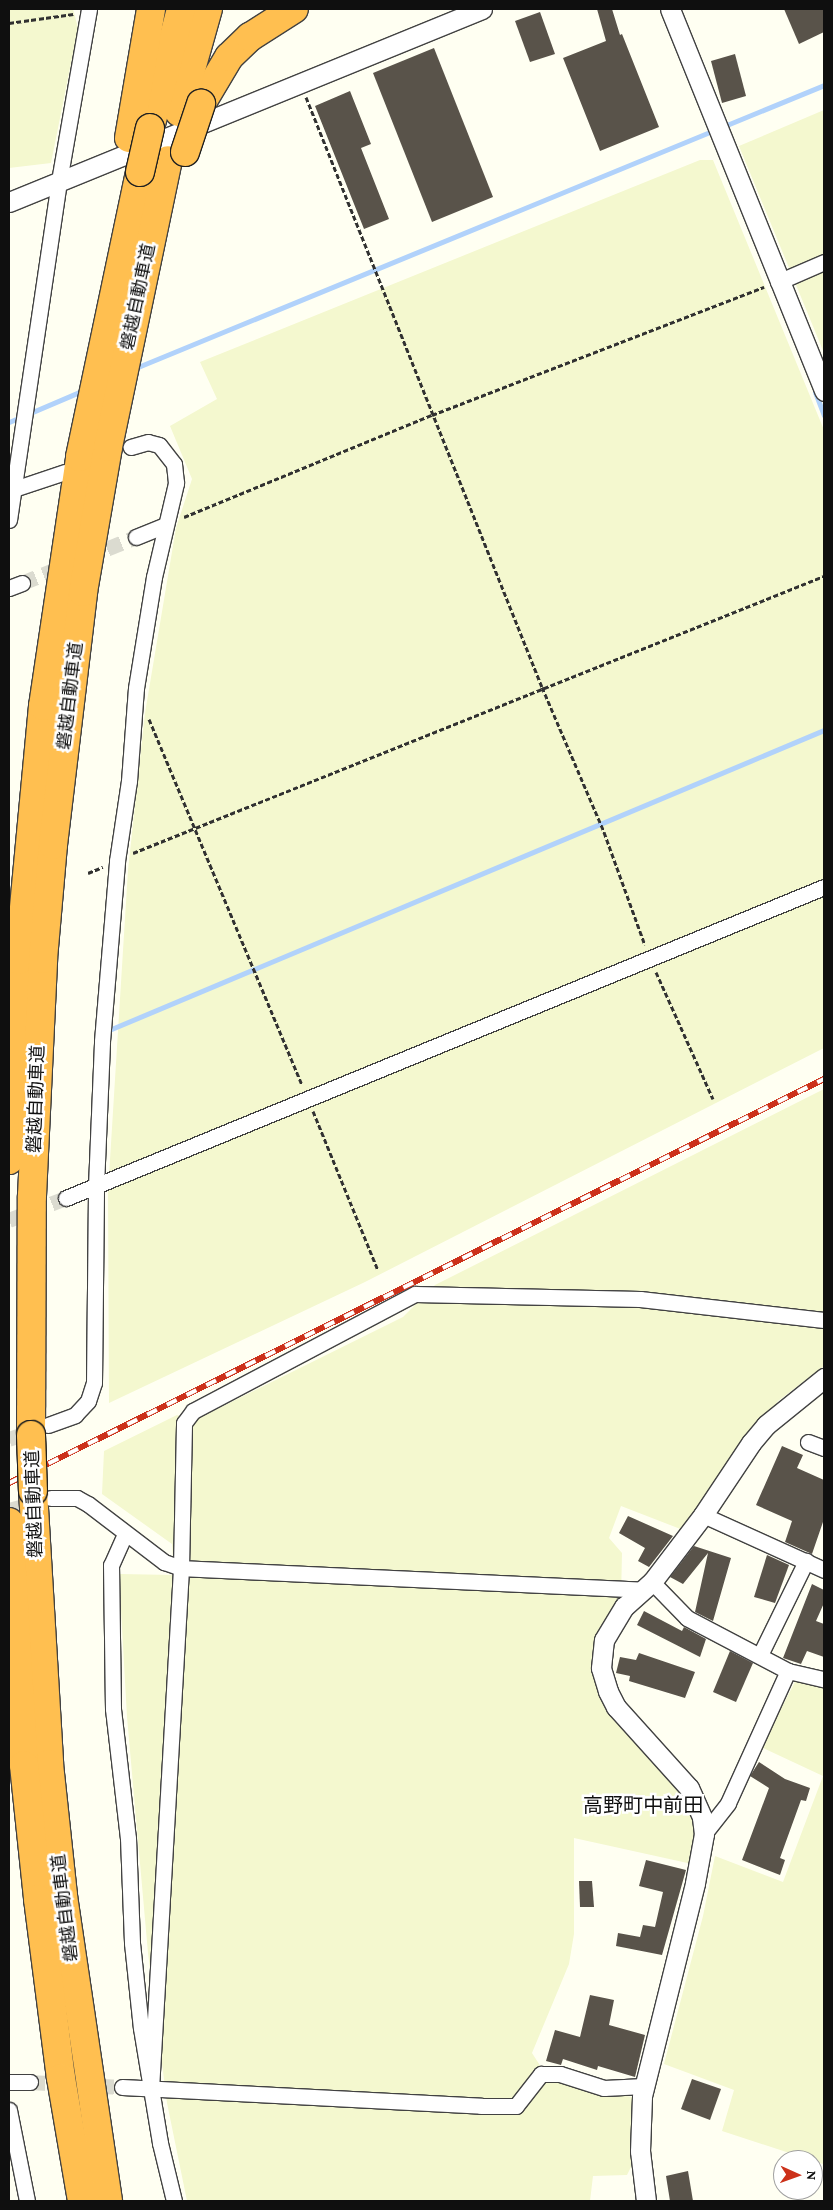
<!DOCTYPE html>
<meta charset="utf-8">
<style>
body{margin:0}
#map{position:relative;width:833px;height:2210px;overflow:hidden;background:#fffff2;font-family:"Crimson Pro","Noto Sans JP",serif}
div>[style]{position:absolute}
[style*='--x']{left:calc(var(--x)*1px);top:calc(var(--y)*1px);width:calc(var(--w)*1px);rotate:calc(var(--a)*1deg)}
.farmland>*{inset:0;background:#f4f8cf}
.stream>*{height:5px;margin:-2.5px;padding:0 2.5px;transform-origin:2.5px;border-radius:2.5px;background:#b1d2fb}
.building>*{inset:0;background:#59534a}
.minor-tunnel>*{height:15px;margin-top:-7.5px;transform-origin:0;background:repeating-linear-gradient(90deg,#dbdbd0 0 15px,transparent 0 23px)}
.path>*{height:3px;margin-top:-1.5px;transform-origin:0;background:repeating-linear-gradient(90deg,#313131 0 5px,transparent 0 7.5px)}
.roads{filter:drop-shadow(1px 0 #424242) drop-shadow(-1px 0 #424242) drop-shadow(0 1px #424242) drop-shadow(0 -1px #424242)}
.minor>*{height:15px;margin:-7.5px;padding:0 7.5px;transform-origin:7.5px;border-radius:7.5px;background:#fff}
.tertiary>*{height:19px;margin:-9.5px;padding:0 9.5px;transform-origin:9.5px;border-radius:9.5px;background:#fff}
.motorway>*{height:28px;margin:-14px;padding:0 14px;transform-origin:14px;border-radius:14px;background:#ffbf50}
.rail>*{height:5.5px;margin-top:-2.75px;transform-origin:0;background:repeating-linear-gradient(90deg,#fff 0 11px,#cc311a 0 22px);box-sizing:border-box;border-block:1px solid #cc311a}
.bridges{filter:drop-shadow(1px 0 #202020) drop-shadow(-1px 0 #202020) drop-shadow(0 1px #202020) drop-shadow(0 -1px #202020)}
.motorway-bridge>*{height:28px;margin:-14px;padding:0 14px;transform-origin:14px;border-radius:14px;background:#ffbf50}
span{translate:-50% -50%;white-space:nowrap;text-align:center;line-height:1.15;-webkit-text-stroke:5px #fff;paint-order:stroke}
.street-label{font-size:18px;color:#0f0f0f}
.quarter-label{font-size:20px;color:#0f0f0f}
.frame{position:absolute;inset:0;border:10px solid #0f0f0f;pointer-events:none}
.north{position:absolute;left:773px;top:2150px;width:50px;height:50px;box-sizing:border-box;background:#fff;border:1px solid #9f9f9f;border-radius:50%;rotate:92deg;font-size:14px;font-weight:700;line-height:20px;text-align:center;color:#0f0f0f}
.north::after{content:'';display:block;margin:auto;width:18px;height:22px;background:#cc311a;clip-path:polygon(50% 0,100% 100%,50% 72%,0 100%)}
</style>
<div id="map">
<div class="farmland">
<i style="clip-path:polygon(9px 9px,73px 9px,78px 28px,51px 163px,9px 168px)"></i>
<i style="clip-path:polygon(824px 110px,824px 353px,739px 146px)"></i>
<i style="clip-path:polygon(700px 160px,713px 160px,824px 430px,824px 1048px,365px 1282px,109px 1403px,108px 1192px,128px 870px,145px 713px,176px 528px,192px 479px,170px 426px,217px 399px,200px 362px)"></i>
<i style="clip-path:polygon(824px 1089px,824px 1366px,778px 1401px,683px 1530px,621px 1506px,609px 1538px,622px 1553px,621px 1598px,594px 1661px,677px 1784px,698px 1827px,692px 1864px,574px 1838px,574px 1934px,569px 1964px,532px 2053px,550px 2081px,636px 2098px,631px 2167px,627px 2175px,593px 2176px,590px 2201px,187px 2201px,167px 2103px,148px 1953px,127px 1717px,119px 1574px,174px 1575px,172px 1544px,102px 1494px,104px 1451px,177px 1415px,193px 1421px,403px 1317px,435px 1285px)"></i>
<i style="clip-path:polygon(796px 1680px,824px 1686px,823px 2164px,722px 2131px,734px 2090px,664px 2064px,703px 1916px,715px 1856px,783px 1882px,823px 1776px,761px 1747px)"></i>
</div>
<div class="stream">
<i style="--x:133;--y:369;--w:747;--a:-22.34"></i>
<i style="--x:815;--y:392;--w:25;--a:69"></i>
<i style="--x:9;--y:422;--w:82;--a:-23.1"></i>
<i style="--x:109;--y:1030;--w:775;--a:-22.76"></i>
</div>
<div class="building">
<i style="clip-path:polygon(597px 9px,612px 9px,620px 35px,622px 34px,659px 127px,600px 151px,563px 58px,606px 41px)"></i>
<i style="clip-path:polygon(784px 9px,824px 9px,824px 32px,799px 44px)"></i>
<i style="clip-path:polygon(540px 12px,555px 54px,530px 62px,515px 21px)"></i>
<i style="clip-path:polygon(434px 48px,493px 197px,432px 222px,373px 73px)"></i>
<i style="clip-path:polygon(735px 54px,746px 96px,722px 103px,711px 61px)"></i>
<i style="clip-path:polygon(350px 91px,371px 144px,361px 148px,389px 219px,364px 229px,315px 106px)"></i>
<i style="clip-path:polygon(782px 1446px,803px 1455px,797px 1468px,824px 1480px,824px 1519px,812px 1554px,785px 1542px,792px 1521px,756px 1505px)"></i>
<i style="clip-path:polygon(628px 1516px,673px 1536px,649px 1567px,638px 1561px,645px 1548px,619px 1533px)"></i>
<i style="clip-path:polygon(694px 1546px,731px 1558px,713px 1621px,695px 1612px,708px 1553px,683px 1584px,670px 1577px)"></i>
<i style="clip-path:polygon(767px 1555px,789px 1565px,775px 1603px,754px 1597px)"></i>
<i style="clip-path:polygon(812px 1584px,824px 1590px,824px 1603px,816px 1621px,824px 1624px,824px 1657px,807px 1651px,801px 1664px,783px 1658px)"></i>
<i style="clip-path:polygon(644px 1611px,682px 1631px,684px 1627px,706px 1639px,700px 1657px,637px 1625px)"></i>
<i style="clip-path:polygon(730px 1651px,753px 1663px,736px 1702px,713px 1692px)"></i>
<i style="clip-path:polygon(639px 1653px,695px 1672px,685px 1698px,629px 1681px,630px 1676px,616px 1673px,620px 1657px,636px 1660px)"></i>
<i style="clip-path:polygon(759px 1762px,785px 1779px,810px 1788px,806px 1801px,801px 1800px,780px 1858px,785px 1860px,780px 1875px,742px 1860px,769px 1788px,750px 1776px)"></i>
<i style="clip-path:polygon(646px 1860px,686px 1870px,662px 1955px,616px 1946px,618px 1933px,640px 1937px,643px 1925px,655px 1927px,663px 1892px,639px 1886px)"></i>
<i style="clip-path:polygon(579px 1881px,592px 1881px,594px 1907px,580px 1907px)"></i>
<i style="clip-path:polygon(590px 1995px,614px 2000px,609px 2025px,645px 2035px,635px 2077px,598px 2066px,597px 2070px,563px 2059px,561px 2065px,546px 2061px,555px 2030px,580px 2037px)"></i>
<i style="clip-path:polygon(692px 2079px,721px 2089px,710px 2120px,681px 2109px)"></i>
<i style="clip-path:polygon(688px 2171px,693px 2201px,670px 2201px,666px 2176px)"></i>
</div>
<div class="minor-tunnel">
<i style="--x:22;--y:583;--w:123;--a:-22"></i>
<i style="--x:9;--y:1220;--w:61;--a:-21.1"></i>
<i style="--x:9;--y:1439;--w:28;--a:-19"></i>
<i style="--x:9;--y:1510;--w:30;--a:-15"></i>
<i style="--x:30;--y:2082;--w:92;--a:3.1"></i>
</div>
<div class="path">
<i style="--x:9;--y:23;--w:65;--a:-8"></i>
<i style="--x:306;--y:97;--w:635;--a:68.2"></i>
<i style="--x:542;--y:687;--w:158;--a:66.8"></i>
<i style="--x:604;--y:832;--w:120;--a:70.1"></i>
<i style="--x:184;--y:517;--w:268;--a:-22.4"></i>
<i style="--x:432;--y:415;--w:356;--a:-21.1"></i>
<i style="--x:149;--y:719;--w:397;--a:67.3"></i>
<i style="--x:133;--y:853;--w:744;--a:-21.84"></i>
<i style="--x:88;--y:873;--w:16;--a:-22"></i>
<i style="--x:656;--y:972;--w:139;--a:65.8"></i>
<i style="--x:313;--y:1111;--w:172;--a:67.8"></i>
</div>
<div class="roads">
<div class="minor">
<i style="--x:778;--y:282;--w:50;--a:-23.5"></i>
<i style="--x:14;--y:489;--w:54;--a:-18.4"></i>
<i style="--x:9;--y:520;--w:343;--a:-81.6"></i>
<i style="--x:59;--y:181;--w:175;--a:-80.1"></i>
<i style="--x:136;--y:537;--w:31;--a:-22"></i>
<i style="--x:9;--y:588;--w:14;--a:-21"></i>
<i style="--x:66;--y:1198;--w:819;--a:-22.31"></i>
<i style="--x:48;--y:1425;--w:29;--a:-20"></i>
<i style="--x:75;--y:1415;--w:19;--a:-47"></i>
<i style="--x:88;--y:1401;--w:19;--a:-72"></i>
<i style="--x:94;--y:1383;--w:197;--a:-89.4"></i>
<i style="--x:96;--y:1186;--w:145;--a:-87.6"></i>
<i style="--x:102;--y:1041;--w:181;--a:-85.2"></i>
<i style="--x:117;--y:861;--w:81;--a:-81.5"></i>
<i style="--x:129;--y:781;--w:93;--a:-85.7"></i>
<i style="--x:136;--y:688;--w:112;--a:-80.8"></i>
<i style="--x:154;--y:577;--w:97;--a:-76.8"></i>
<i style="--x:176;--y:483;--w:19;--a:-96"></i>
<i style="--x:174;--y:464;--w:24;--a:-128"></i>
<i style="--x:159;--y:445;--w:11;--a:-165"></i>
<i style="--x:148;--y:442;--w:18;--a:164"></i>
<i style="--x:808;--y:1442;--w:17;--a:21"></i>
<i style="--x:51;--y:1498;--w:26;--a:0"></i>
<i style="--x:77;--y:1498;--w:13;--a:29"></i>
<i style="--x:88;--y:1504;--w:96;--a:37.3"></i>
<i style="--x:164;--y:1562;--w:18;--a:19"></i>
<i style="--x:181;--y:1568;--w:461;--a:2.7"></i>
<i style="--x:703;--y:1515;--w:133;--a:24.4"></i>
<i style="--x:125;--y:1534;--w:34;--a:114"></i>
<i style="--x:111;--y:1565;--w:144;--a:89.2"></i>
<i style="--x:113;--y:1709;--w:130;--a:83.4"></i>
<i style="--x:128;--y:1838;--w:105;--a:87.8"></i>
<i style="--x:132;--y:1943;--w:85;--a:84"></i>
<i style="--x:141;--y:2028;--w:117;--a:80.6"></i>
<i style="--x:160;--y:2143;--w:60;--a:76.4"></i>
<i style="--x:652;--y:1582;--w:50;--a:45.8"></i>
<i style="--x:687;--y:1618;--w:114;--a:27.7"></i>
<i style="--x:788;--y:1671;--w:37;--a:13"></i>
<i style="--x:760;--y:1655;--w:105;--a:-63.9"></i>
<i style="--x:704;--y:1834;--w:39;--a:-52"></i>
<i style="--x:728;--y:1803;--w:145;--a:-65.6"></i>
<i style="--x:9;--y:2082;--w:21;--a:0"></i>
<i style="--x:122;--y:2087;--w:360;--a:3"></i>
<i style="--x:481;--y:2106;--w:35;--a:0"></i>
<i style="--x:516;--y:2106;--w:41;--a:-52"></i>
<i style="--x:541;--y:2074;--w:19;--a:0"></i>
<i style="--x:560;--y:2074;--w:46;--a:17.7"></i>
<i style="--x:604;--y:2088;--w:40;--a:-2.9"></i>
<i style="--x:151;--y:2089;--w:522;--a:-86.7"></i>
<i style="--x:181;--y:1568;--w:145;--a:-88.8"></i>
<i style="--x:184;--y:1423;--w:15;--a:-53"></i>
<i style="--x:193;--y:1411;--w:251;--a:-27.8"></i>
<i style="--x:415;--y:1294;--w:225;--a:1.3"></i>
<i style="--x:640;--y:1299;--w:185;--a:6.5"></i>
<i style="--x:9;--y:2110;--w:93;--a:78.8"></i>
</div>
<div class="tertiary">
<i style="--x:670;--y:9;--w:412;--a:68"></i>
<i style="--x:9;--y:202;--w:511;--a:-22.2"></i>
<i style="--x:646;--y:2201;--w:50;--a:-96.8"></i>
<i style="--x:640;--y:2151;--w:55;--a:-87.9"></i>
<i style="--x:642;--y:2096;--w:219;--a:-76"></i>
<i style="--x:695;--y:1883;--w:50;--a:-79.6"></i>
<i style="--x:704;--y:1834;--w:17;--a:-97"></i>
<i style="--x:702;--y:1817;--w:32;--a:-114"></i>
<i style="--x:689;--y:1788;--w:109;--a:-132"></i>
<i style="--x:616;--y:1707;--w:18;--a:-117"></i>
<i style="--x:608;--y:1691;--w:24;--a:-107"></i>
<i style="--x:601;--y:1668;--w:28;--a:-84"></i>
<i style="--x:604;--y:1640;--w:39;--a:-59"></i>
<i style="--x:624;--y:1607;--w:38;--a:-42"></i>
<i style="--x:652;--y:1582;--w:84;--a:-52.7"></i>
<i style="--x:703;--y:1515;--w:87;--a:-56.3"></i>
<i style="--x:751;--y:1443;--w:23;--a:-50"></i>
<i style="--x:766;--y:1425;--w:75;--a:-39"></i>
</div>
<div class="motorway">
<i style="--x:201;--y:104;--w:55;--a:-59.2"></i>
<i style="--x:229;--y:57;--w:29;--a:-44"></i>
<i style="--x:250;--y:37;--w:52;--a:-32.5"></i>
<i style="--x:179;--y:112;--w:107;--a:-74.3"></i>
<i style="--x:150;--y:128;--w:123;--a:-75.4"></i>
<i style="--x:129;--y:138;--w:131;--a:-80.3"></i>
<i style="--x:9;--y:1160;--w:200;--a:-87.1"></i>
<i style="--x:19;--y:960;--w:255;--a:-84.6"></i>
<i style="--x:43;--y:706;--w:252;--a:-81.5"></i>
<i style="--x:80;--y:457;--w:291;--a:-78.1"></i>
<i style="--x:31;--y:1435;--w:239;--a:-89.8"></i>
<i style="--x:32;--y:1196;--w:237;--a:-87.3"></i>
<i style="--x:43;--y:959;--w:114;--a:-85"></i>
<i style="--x:53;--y:845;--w:255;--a:-83.2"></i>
<i style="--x:83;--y:592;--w:147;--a:-80.2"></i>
<i style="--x:108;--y:447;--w:293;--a:-78.2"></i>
<i style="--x:33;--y:1491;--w:273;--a:86.6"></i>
<i style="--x:49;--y:1764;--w:133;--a:83.9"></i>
<i style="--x:63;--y:1896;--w:308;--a:81.6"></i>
<i style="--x:9;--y:1522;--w:243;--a:86.5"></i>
<i style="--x:24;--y:1765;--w:135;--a:84"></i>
<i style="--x:38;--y:1899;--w:180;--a:82.7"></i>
<i style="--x:61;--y:2078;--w:125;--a:80.3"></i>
</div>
</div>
<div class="rail">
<i style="--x:9;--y:1483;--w:910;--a:-26.37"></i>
</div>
<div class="bridges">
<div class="motorway-bridge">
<i style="--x:185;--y:152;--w:51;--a:-71.6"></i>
<i style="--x:140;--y:172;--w:45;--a:-77.2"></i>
<i style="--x:31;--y:1435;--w:56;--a:88"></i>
</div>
</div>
<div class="street-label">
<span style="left:138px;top:297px;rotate:-78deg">磐越自動車道</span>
<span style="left:70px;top:696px;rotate:-83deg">磐越自動車道</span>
<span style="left:36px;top:1099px;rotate:-88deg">磐越自動車道</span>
<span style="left:34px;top:1504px;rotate:-92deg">磐越自動車道</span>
<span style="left:65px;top:1908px;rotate:-97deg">磐越自動車道</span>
</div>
<div class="quarter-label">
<span style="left:643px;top:1805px">高野町中前田</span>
</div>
<div class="frame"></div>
<div class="north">N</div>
</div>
